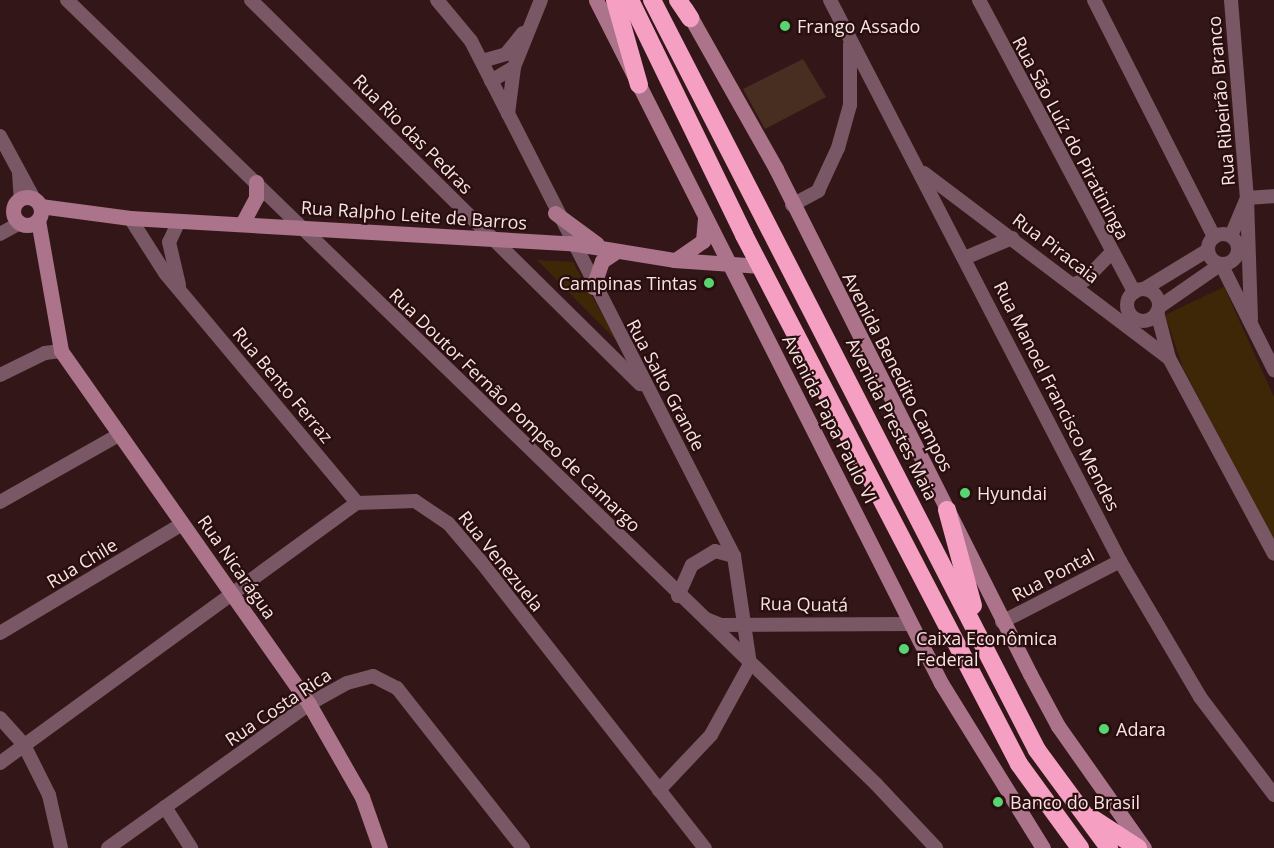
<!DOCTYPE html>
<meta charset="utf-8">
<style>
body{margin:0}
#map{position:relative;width:1274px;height:848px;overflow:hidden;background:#331718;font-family:"Open Sans",sans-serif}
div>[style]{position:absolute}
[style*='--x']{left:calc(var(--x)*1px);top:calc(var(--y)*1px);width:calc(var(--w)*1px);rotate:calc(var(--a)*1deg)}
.green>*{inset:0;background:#3e2707}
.building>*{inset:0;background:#482d21}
.street>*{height:14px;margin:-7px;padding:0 7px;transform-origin:7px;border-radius:7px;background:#795764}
.street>.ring{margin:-7px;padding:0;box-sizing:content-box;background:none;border:14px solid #795764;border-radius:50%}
.secondary>*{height:15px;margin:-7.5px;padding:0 7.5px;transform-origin:7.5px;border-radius:7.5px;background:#ab748a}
.secondary>.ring{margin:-7.5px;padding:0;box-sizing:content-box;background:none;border:15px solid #ab748a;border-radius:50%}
.highway>*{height:18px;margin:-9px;padding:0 9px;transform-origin:9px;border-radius:9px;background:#f5a0c2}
.dots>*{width:16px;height:16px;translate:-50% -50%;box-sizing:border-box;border:3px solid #290e0f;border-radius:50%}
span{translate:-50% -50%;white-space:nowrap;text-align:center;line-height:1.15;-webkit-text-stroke:4.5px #290e0f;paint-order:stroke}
.poi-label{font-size:18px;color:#f8e3e3}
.left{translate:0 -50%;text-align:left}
.right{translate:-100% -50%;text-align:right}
.street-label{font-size:18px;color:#f8e3e3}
</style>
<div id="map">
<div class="green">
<i style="clip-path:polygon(537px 260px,573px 262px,617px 341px)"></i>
<i style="clip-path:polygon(1224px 287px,1274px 397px,1274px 541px,1183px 368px,1165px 315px)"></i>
</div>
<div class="building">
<i style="clip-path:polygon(803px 59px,826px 97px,765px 129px,743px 89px)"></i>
</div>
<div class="street">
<i style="--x:67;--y:0;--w:1127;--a:44.1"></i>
<i style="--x:876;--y:784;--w:88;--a:46.8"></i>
<i style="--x:251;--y:0;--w:547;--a:44.63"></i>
<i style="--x:437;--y:0;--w:53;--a:50.3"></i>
<i style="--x:471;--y:41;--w:578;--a:62.95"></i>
<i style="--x:734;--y:556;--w:109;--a:81.6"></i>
<i style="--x:750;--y:664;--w:81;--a:118.8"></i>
<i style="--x:711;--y:735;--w:76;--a:133.4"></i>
<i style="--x:830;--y:0;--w:632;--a:62.66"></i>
<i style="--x:1120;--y:561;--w:158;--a:59.5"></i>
<i style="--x:1200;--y:697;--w:123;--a:52.9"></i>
<i style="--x:979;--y:0;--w:331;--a:62"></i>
<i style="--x:1094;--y:0;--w:266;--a:63.1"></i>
<i style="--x:1231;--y:0;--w:199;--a:85.4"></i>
<i style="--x:1247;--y:198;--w:41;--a:112.8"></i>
<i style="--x:482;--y:61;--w:25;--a:-16"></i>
<i style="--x:506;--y:54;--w:27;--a:-51"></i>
<i style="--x:491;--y:81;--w:27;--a:-31"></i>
<i style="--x:514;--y:67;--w:72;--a:-68.1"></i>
<i style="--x:508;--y:114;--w:47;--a:-82.7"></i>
<i style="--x:0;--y:136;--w:72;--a:61.6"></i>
<i style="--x:19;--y:173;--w:26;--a:86"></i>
<i style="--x:924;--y:173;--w:307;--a:37.1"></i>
<i style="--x:792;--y:205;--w:30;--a:-28"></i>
<i style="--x:818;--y:191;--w:47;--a:-65.1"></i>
<i style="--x:838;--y:148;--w:45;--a:-74.4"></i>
<i style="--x:850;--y:105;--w:61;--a:-90"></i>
<i style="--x:130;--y:218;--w:65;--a:57.5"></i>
<i style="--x:165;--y:273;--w:300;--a:50.1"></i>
<i style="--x:179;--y:221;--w:23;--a:115"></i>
<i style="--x:169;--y:242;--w:44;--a:76.9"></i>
<i style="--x:0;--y:234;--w:23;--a:-29"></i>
<i class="ring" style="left:1208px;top:234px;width:16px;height:16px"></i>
<i style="--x:967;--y:257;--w:49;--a:-22.9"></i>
<i style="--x:1074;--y:284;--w:12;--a:-20"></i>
<i style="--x:1085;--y:280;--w:37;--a:-46"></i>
<i style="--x:1144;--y:289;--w:75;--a:-31.4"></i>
<i class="ring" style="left:1127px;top:289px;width:18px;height:18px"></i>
<i style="--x:1159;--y:307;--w:75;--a:-34.7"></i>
<i style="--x:1221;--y:264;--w:119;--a:63.4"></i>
<i style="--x:1157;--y:312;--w:48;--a:75.4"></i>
<i style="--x:1169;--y:358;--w:222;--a:61.8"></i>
<i style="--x:1251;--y:319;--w:121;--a:-91.9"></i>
<i style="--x:1247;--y:198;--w:27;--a:-4"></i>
<i style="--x:0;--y:375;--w:50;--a:-26.1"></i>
<i style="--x:45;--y:353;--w:16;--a:-7"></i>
<i style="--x:0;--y:502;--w:138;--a:-29.5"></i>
<i style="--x:678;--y:596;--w:34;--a:-66"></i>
<i style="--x:692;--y:565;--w:27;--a:-31"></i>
<i style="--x:715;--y:551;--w:20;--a:15"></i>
<i style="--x:706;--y:619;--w:16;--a:22"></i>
<i style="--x:721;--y:625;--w:190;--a:-0.3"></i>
<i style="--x:1002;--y:622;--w:133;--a:-27.3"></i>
<i style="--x:0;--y:633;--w:212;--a:-30.9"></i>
<i style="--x:0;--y:718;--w:36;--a:48"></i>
<i style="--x:24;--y:745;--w:56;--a:63.4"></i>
<i style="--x:49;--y:795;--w:54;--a:77.2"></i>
<i style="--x:0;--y:763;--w:442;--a:-36.1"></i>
<i style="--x:357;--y:503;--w:58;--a:-2"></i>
<i style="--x:415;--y:501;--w:40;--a:34"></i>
<i style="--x:448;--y:523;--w:52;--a:49.6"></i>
<i style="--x:482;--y:563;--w:362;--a:52"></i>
<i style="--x:165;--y:807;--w:49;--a:57.6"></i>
<i style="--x:108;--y:848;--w:247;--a:-35.6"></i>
<i style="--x:309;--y:704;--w:43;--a:-28.9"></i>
<i style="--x:347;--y:683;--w:27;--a:-15"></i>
<i style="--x:373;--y:676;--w:27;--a:27"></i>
<i style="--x:397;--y:688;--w:204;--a:51.8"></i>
</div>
<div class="secondary">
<i style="--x:596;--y:0;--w:765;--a:63.2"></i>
<i style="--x:941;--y:683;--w:194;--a:58.3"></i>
<i style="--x:686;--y:9;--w:184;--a:60.6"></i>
<i style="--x:776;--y:169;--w:565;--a:63.3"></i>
<i style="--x:1030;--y:674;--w:59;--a:61.7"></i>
<i style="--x:1058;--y:726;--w:149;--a:54.8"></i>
<i class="ring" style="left:13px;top:197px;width:13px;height:13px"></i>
<i style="--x:40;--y:206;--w:91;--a:7.6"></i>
<i style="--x:130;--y:218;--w:441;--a:3.3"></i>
<i style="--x:570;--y:243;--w:105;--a:9.3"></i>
<i style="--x:674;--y:260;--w:87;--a:3.9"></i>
<i style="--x:555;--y:213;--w:52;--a:36.4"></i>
<i style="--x:38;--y:220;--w:133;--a:80"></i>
<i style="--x:61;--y:351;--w:431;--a:54.9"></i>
<i style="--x:309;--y:704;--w:107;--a:60.3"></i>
<i style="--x:362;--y:797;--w:54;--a:70.6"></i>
<i style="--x:242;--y:224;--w:30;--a:-62"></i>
<i style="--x:256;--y:198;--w:16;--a:-90"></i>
<i style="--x:677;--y:259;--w:32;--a:-35"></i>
<i style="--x:703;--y:241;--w:24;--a:-85"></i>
<i style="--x:593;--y:287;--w:28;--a:-71"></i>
<i style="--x:602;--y:261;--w:18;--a:-34"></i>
</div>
<div class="highway">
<i style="--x:615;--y:0;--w:88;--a:74.2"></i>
<i style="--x:630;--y:0;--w:261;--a:64.1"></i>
<i style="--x:744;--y:235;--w:596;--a:62.53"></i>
<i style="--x:1019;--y:764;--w:104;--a:54"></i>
<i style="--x:652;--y:0;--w:843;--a:62.83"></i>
<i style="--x:1037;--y:750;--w:122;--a:53.7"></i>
<i style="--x:678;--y:0;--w:22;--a:56"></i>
<i style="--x:947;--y:510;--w:99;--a:74.8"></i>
<i style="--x:1092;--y:818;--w:55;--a:33.1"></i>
</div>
<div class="dots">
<i style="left:785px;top:26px;background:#57d570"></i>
<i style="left:709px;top:283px;background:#57d570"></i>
<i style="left:965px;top:493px;background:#57d570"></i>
<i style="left:904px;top:649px;background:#57d570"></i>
<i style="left:1104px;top:729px;background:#57d570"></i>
<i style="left:998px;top:802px;background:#57d570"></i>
</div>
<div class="poi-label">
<span class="left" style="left:797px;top:26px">Frango Assado</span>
<span class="right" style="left:697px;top:283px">Campinas Tintas</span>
<span class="left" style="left:977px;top:493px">Hyundai</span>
<span class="left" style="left:916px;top:649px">Caixa Econômica<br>Federal</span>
<span class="left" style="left:1116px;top:729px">Adara</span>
<span class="left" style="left:1010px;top:802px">Banco do Brasil</span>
</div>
<div class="street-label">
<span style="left:1221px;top:101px;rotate:-95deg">Rua Ribeirão Branco</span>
<span style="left:413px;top:134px;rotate:45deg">Rua Rio das Pedras</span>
<span style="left:1071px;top:138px;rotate:62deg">Rua São Luíz do Piratininga</span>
<span style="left:414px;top:215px;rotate:4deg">Rua Ralpho Leite de Barros</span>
<span style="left:1056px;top:248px;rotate:37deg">Rua Piracaia</span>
<span style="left:898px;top:372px;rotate:63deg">Avenida Benedito Campos</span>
<span style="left:283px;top:385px;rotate:50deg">Rua Bento Ferraz</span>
<span style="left:666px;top:385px;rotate:62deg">Rua Salto Grande</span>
<span style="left:1057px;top:396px;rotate:63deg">Rua Manoel Francisco Mendes</span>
<span style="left:515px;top:410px;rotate:44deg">Rua Doutor Fernão Pompeo de Camargo</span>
<span style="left:830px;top:419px;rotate:63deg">Avenida Papa Paulo VI</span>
<span style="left:892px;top:419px;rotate:63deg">Avenida Prestes Maia</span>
<span style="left:501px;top:561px;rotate:51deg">Rua Venezuela</span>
<span style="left:82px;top:563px;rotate:-31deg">Rua Chile</span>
<span style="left:237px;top:567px;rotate:55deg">Rua Nicarágua</span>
<span style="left:1053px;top:575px;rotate:-28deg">Rua Pontal</span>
<span style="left:804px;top:604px;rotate:1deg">Rua Quatá</span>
<span style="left:278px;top:707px;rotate:-34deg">Rua Costa Rica</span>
</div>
</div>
